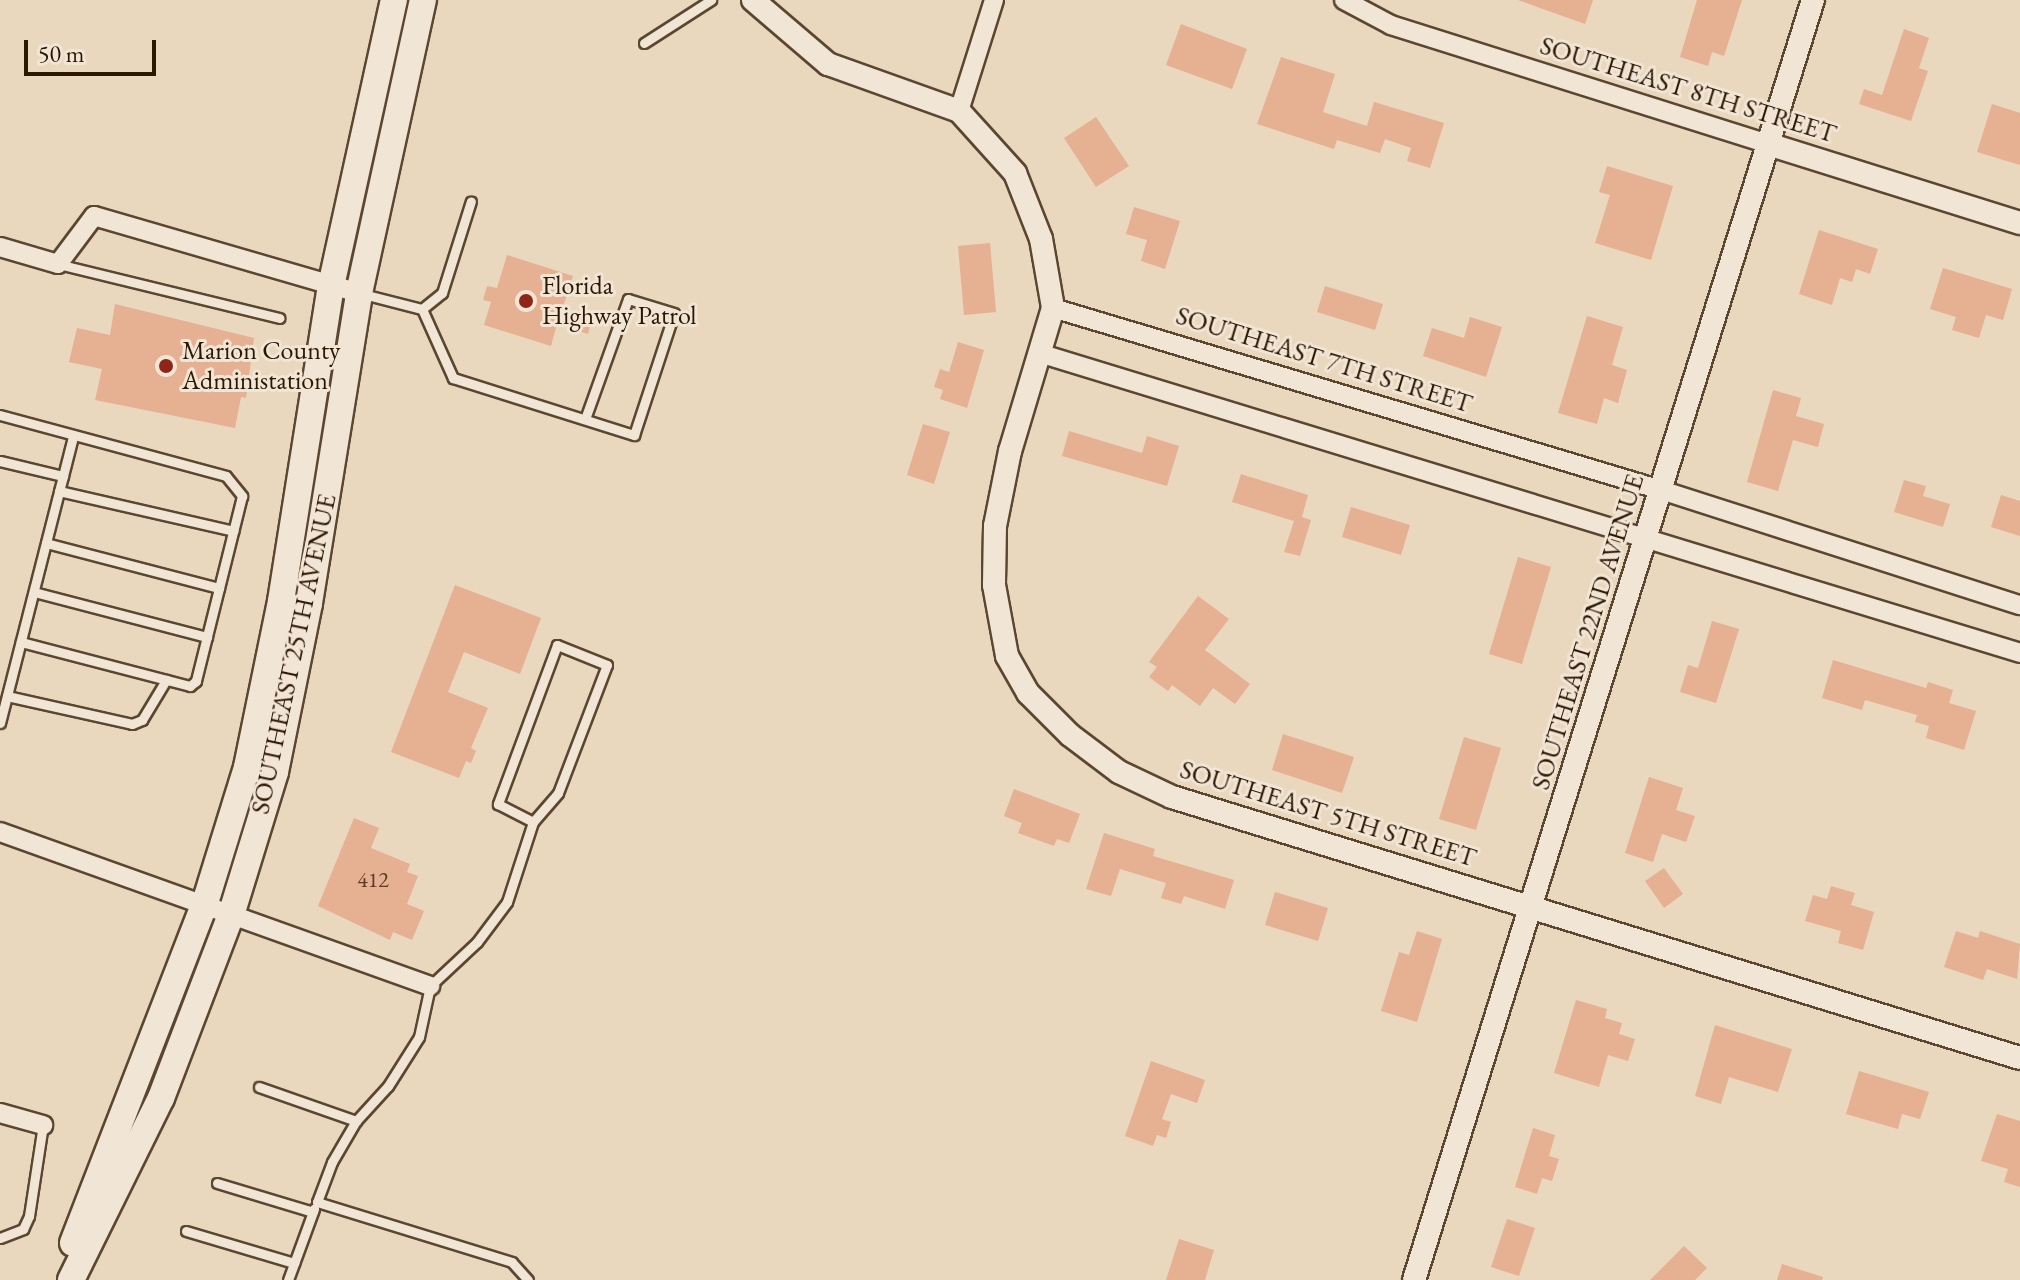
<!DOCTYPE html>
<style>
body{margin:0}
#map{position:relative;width:2020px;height:1280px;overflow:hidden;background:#e9d7be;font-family:"EB Garamond",serif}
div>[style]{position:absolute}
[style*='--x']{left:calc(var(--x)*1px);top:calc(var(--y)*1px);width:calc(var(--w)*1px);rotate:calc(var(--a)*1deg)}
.building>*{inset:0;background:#e6b093}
.roads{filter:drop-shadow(2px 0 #5b4730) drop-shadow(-2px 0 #5b4730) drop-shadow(0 2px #5b4730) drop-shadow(0 -2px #5b4730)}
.service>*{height:9px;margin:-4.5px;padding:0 4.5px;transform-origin:4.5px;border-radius:4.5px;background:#f1e5d5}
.minor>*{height:18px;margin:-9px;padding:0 9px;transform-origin:9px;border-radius:9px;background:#f1e5d5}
.tertiary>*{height:22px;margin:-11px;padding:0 11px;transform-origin:11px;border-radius:11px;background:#f1e5d5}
.secondary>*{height:26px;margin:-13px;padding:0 13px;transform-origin:13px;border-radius:13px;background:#f1e5d5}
.dots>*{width:22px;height:22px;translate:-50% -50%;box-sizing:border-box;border:4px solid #f1e5d5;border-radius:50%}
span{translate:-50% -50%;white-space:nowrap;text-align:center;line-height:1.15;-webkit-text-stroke:6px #f1e5d5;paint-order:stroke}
.number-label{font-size:22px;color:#5a3d25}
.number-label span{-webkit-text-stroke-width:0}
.street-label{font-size:26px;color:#2c1700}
.poi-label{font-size:26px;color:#2c1700}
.left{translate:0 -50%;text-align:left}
.scale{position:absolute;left:24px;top:40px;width:132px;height:36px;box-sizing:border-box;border:4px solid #2c1700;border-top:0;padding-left:10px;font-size:24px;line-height:28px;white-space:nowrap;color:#2c1700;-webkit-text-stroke:6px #f1e5d5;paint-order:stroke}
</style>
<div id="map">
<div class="building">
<i style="clip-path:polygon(1518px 0,1593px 0,1585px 24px)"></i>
<i style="clip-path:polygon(1697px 0,1742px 0,1724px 56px,1712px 52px,1708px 66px,1680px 57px)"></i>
<i style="clip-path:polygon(1181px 24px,1247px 49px,1232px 89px,1166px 65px)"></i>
<i style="clip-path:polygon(1904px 29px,1929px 38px,1919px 68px,1928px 71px,1911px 121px,1859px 104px,1864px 89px,1882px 95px)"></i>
<i style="clip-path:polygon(1281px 57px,1335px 74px,1323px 112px,1367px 126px,1374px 102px,1444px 123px,1430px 168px,1407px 161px,1411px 148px,1385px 139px,1380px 153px,1337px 140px,1334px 149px,1257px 124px)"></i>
<i style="clip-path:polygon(1992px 104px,2020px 113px,2020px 165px,1977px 152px)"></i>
<i style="clip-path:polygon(1096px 117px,1129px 166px,1096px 187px,1064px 138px)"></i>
<i style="clip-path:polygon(1607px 166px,1673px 186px,1651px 260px,1595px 243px,1610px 195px,1599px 192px)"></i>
<i style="clip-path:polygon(1134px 207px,1180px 221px,1165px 269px,1141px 261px,1147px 240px,1126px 234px)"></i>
<i style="clip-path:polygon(1819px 230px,1878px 249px,1870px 274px,1856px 269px,1852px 282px,1840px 278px,1832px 305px,1799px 294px)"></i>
<i style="clip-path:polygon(990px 243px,996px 312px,964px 315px,958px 246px)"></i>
<i style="clip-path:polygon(507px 255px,573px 276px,562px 310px,592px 319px,588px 334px,557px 324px,551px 346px,484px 325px,491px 302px,483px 300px,487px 286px,497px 288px)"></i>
<i style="clip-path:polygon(1943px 268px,2012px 289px,2003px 320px,1986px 315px,1979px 338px,1952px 330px,1956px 317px,1930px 309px)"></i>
<i style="clip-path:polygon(1325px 286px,1383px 304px,1375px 330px,1317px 312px)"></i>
<i style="clip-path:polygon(115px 304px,254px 338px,246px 398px,241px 397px,235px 428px,95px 400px,102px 369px,69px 362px,77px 328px,110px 335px)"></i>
<i style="clip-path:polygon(1587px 316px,1623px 327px,1612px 365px,1627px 370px,1618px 403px,1604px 398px,1597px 424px,1558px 413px)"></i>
<i style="clip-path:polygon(1470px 317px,1502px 327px,1486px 377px,1423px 356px,1432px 328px,1464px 338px)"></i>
<i style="clip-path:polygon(958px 342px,984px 350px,967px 408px,940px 399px,943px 390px,934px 387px,940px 369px,949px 372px)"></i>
<i style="clip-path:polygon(1773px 390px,1801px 398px,1796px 416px,1824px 424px,1818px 447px,1793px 440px,1778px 491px,1747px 482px)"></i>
<i style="clip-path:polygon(923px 424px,950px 432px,934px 484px,907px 475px)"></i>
<i style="clip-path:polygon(1069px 431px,1142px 453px,1147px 436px,1179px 446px,1167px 486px,1062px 456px)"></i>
<i style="clip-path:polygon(1241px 474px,1308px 495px,1302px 517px,1311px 520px,1300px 556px,1284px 552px,1294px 521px,1232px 502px)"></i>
<i style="clip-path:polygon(1904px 480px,1926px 486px,1923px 496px,1950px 504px,1943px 527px,1894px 512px)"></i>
<i style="clip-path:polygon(2001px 495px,2020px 501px,2020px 536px,1991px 527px)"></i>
<i style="clip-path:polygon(1351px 507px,1410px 525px,1401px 555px,1342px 537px)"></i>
<i style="clip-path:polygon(1518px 557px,1551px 567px,1522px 664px,1489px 654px)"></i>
<i style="clip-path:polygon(455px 585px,541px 618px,520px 674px,464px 652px,448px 692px,488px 708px,471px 748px,476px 751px,471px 763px,466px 761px,459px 778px,391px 752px)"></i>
<i style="clip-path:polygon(1198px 596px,1229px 619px,1205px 650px,1250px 684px,1235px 704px,1213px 688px,1200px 706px,1172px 685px,1168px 691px,1149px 677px,1157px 667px,1149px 662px)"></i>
<i style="clip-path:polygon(1712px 621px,1739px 629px,1716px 703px,1680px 692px,1688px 665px,1698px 668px)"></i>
<i style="clip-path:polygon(1833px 660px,1926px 688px,1928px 682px,1953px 690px,1949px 703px,1976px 711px,1964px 750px,1926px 738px,1929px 726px,1915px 722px,1917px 715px,1865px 700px,1862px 710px,1822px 698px)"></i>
<i style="clip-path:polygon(1283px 734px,1354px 757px,1342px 793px,1272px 770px)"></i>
<i style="clip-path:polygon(1464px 737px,1501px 748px,1476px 830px,1439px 819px)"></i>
<i style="clip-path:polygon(1649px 777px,1683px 788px,1676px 810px,1695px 816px,1686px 842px,1662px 834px,1653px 862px,1625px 853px)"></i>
<i style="clip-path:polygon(1014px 789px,1080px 814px,1069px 843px,1057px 839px,1054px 846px,1018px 833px,1022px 823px,1004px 816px)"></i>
<i style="clip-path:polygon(354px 818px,379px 828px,371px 848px,410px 864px,407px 872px,418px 876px,407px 904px,424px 911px,412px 940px,393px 932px,390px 940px,318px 906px)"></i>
<i style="clip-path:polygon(1104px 833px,1155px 849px,1153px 856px,1234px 880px,1225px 909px,1184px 896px,1181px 904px,1161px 898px,1166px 883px,1120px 869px,1111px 896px,1086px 889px)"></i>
<i style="clip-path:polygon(1664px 868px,1683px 894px,1664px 908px,1645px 881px)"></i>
<i style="clip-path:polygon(1831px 886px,1855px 893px,1851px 905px,1874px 912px,1863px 950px,1838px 943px,1841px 931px,1805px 921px,1813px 895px,1827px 899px)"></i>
<i style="clip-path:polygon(1275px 892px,1328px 908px,1318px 941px,1265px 925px)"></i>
<i style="clip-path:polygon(1417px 931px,1442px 939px,1417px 1022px,1381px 1011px,1399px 952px,1409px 955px)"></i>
<i style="clip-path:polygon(1956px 931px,1978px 938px,1980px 931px,2020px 944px,2017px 979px,1987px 969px,1983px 980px,1944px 967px)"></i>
<i style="clip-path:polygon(1576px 1000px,1607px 1009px,1605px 1018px,1622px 1023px,1619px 1034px,1635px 1039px,1628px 1061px,1608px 1055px,1599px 1087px,1554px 1073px)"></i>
<i style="clip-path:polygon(1715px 1025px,1792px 1049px,1778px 1092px,1729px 1077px,1721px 1104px,1695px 1096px)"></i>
<i style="clip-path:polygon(1151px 1061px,1205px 1080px,1197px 1103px,1171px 1094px,1162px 1119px,1171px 1122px,1166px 1138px,1157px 1135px,1153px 1146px,1125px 1136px)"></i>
<i style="clip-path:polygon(1859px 1071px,1929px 1092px,1920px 1119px,1902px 1114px,1898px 1129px,1846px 1114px)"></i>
<i style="clip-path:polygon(1997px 1114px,2020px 1121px,2020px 1187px,2004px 1182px,2008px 1169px,1981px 1161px)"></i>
<i style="clip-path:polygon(1533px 1128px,1555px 1135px,1549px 1156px,1559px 1159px,1552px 1181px,1542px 1178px,1537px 1194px,1515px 1187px)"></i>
<i style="clip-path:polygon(1507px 1219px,1535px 1228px,1519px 1276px,1491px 1267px)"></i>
<i style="clip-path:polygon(1179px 1239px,1214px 1250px,1205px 1280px,1166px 1280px)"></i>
<i style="clip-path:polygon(1684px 1246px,1707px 1268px,1695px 1280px,1650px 1280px)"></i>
<i style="clip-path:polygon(1782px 1264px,1823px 1277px,1822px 1280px,1777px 1280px)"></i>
</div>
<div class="roads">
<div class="service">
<i style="--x:644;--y:43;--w:80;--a:-32.7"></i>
<i style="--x:58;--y:264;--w:228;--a:13.7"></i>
<i style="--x:363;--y:294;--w:61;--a:14.3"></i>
<i style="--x:422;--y:309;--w:76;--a:65.8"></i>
<i style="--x:453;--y:378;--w:190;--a:17.5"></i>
<i style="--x:634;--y:435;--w:128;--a:-71.8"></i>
<i style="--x:674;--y:313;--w:48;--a:-163.1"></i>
<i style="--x:628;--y:299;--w:127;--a:109.7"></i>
<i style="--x:422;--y:309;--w:26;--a:-39"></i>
<i style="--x:442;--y:293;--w:96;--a:-72.5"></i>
<i style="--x:0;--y:415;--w:234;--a:15.1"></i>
<i style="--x:226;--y:476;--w:26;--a:51"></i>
<i style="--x:242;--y:496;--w:191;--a:104"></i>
<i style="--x:196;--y:681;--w:8;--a:140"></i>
<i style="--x:190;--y:686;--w:175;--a:-165.4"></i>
<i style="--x:0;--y:461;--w:65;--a:13.4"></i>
<i style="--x:59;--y:491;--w:179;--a:12.9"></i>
<i style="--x:46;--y:543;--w:179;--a:14.6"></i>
<i style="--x:34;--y:592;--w:179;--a:14.6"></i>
<i style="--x:7;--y:696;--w:128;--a:12.6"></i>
<i style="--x:132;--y:724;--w:11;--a:-22"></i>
<i style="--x:142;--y:720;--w:47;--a:-59"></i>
<i style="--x:0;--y:723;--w:296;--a:-75.7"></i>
<i style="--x:259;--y:1087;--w:103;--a:19.3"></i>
<i style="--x:217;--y:1183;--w:100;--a:16.8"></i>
<i style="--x:186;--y:1231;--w:113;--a:16.5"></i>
<i style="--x:0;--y:1238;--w:25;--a:-21"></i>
<i style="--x:23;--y:1229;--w:14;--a:-65"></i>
<i style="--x:29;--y:1216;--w:92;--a:-81.3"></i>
<i style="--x:288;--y:1280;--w:76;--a:-69.9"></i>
<i style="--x:528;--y:1280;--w:24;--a:-132"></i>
<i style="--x:512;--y:1262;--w:204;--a:-162.9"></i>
<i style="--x:317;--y:1202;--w:43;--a:-69.4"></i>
<i style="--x:332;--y:1162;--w:48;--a:-59.7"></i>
<i style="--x:356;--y:1121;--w:47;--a:-47.6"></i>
<i style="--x:388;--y:1086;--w:58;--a:-57.7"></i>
<i style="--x:419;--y:1037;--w:52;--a:-77.8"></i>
<i style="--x:430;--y:986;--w:64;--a:-43.1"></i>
<i style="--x:477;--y:942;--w:50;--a:-53.1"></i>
<i style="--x:507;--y:902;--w:84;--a:-72"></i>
<i style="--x:533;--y:822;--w:38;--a:-49"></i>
<i style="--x:558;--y:793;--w:137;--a:-69.1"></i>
<i style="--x:607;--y:665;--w:54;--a:-158.2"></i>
<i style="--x:557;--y:645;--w:170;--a:110.4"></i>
<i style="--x:498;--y:804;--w:39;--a:27"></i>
</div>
<div class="minor">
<i style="--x:1344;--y:0;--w:53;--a:28"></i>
<i style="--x:1391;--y:25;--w:395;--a:17.5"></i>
<i style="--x:959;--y:111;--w:116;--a:-72.5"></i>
<i style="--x:0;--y:247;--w:60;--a:16.3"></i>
<i style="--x:58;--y:264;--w:60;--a:-53.1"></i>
<i style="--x:94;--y:216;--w:276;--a:16.2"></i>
<i style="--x:1053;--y:308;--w:635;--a:16.66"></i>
<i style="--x:1661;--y:490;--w:377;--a:17.8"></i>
<i style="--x:1039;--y:353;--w:1026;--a:17"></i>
<i style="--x:0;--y:832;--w:457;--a:19.7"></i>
<i style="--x:0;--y:1113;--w:45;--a:15.6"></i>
</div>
<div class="tertiary">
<i style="--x:753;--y:0;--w:99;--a:40.5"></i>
<i style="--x:828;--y:64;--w:139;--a:19.7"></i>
<i style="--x:959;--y:111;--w:84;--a:47.9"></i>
<i style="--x:1015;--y:173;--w:71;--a:68.5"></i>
<i style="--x:1041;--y:239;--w:70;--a:80.1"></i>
<i style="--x:1053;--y:308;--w:149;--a:106.7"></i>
<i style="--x:1010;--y:451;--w:76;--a:101.3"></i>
<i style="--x:995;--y:526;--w:59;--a:91"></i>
<i style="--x:994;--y:585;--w:72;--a:79.6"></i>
<i style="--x:1007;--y:656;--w:43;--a:60.4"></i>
<i style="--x:1028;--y:693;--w:59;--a:45"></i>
<i style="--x:1070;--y:735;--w:61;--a:37.1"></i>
<i style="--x:1119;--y:772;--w:59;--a:25.3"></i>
<i style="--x:1172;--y:797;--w:887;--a:17.11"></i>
<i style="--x:1768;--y:144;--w:264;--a:17.4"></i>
<i style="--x:1414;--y:1280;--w:1341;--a:-72.69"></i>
</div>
<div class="secondary">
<i style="--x:73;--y:1243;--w:365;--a:-68.8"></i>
<i style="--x:205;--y:903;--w:142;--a:-72.8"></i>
<i style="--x:247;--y:767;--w:169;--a:-78.4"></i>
<i style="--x:281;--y:601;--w:319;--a:-81"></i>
<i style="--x:331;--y:286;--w:293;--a:-77.6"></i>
<i style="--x:71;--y:1280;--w:203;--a:-63.7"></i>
<i style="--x:161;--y:1098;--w:199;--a:-69.1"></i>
<i style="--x:232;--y:912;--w:146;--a:-72.9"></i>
<i style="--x:275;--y:772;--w:172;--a:-78.6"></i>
<i style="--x:309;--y:603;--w:314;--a:-80.8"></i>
<i style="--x:359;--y:293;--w:300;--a:-77.7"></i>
</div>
</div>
<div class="dots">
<i style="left:526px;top:301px;background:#8f2418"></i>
<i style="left:166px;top:366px;background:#8f2418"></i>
</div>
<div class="number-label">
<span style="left:373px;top:880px">412</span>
</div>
<div class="street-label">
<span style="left:1688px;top:90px;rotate:17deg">SOUTHEAST 8TH STREET</span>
<span style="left:1324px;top:360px;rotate:17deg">SOUTHEAST 7TH STREET</span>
<span style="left:1588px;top:632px;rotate:-73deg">SOUTHEAST 22ND AVENUE</span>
<span style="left:294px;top:654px;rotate:-78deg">SOUTHEAST 25TH AVENUE</span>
<span style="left:1328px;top:814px;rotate:17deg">SOUTHEAST 5TH STREET</span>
</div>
<div class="poi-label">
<span class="left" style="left:542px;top:301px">Florida<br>Highway Patrol</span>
<span class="left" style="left:182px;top:366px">Marion County<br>Administation</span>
</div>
<div class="scale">50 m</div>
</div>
